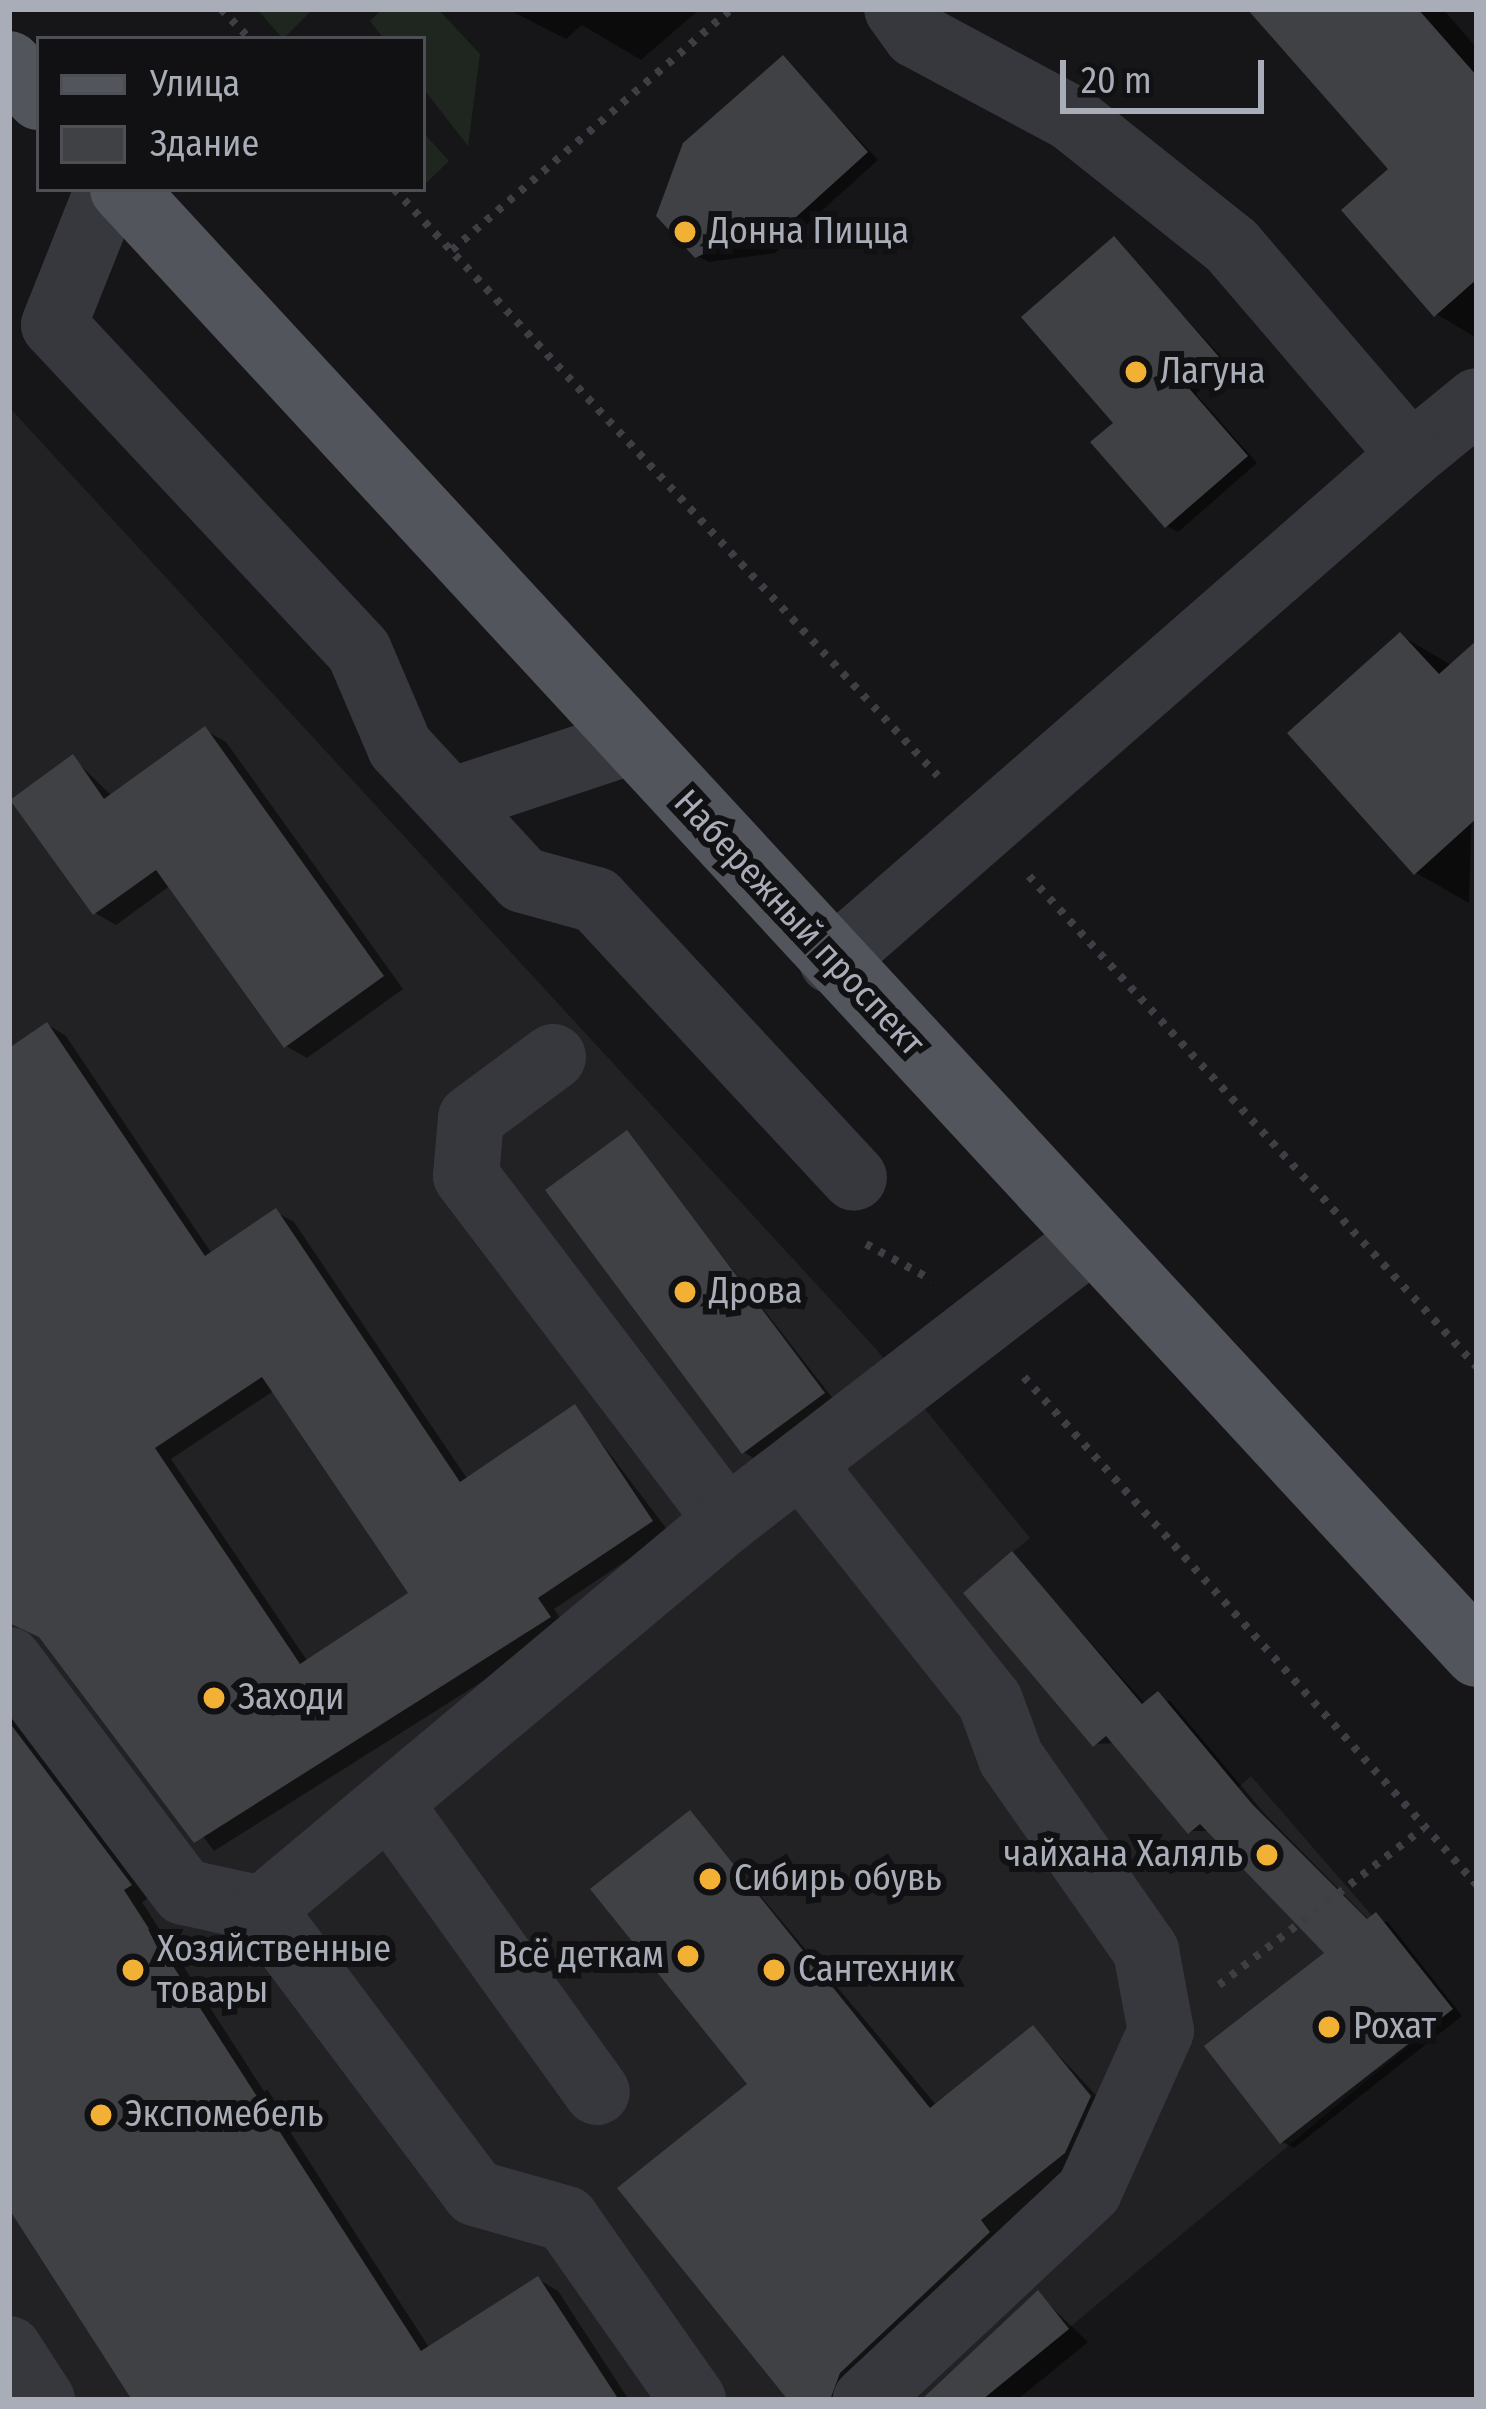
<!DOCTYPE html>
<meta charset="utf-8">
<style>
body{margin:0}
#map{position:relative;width:1486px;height:2409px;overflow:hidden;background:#161618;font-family:"Fira Sans Condensed",sans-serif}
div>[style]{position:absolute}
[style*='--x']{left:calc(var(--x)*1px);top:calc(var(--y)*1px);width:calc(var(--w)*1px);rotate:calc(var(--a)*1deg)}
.built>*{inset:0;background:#222225}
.green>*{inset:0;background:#1e261f}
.shadow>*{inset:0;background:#0007}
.building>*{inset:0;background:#404145}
.path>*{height:8px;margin-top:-4px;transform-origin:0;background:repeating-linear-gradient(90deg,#3d3f44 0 6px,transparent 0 15px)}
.minor>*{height:66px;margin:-33px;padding:0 33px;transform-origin:33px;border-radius:33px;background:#37383d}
.major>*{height:66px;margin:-33px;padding:0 33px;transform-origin:33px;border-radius:33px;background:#53555c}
.dots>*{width:33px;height:33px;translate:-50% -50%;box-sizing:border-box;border:6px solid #111113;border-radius:50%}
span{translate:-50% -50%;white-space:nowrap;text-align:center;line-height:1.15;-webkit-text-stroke:12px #111113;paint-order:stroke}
.poi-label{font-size:36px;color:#a8adb8}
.left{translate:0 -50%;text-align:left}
.right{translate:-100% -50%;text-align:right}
.street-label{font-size:36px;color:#a8adb8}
.frame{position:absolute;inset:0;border:12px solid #a8adb8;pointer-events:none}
.legend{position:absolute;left:36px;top:36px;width:390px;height:156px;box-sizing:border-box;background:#111113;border:3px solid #4d4f55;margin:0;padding:15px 21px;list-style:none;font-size:36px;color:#a8adb8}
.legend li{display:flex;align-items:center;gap:24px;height:60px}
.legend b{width:60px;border:3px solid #4d4f55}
.scale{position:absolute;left:1060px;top:60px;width:204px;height:54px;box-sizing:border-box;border:6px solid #a8adb8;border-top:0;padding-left:15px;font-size:36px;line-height:42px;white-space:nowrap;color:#a8adb8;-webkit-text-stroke:9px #111113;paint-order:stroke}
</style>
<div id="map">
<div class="built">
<i style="clip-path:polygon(9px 407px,876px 1349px,1030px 1538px,963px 1593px,1092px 1746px,1106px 1736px,1188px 1833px,1251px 1776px,1453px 2009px,982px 2400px,9px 2400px)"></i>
</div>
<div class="green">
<i style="clip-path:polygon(257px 9px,313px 9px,283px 39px)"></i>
<i style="clip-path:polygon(382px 9px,438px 9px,480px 54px,468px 146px,423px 88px,423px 39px,384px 39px,370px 21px)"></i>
<i style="clip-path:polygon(423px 132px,449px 161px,423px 186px)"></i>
</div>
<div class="shadow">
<i style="clip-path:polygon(507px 9px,700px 9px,641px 60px,582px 25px,566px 39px)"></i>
<i style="clip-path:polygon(1251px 9px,1443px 9px,1477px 48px,1477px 338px,1436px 314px,1392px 169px)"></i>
<i style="clip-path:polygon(783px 59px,878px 160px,775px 253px,709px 262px,697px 256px)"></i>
<i style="clip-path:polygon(1114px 240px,1229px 365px,1196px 394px,1257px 463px,1178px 532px,1167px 526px)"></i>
<i style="clip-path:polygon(1400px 635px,1453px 666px,1477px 644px,1469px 903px,1416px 873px)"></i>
<i style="clip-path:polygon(205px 730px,226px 742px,403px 989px,307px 1058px,286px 1046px,171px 885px,116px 925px,95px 913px,73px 758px,113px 797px)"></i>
<i style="clip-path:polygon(evenodd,48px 1025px,66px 1036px,212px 1254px,276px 1212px,294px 1222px,468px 1480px,575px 1408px,669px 1532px,554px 1609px,567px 1628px,214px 1851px,9px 1574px,9px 1051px,48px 1025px,275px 1390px,412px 1594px,308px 1662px,171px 1459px,275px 1390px)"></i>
<i style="clip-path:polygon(627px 1133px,834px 1400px,755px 1459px,744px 1452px)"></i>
<i style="clip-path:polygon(1013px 1555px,1146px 1705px,1170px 1701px,1264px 1813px,1370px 1921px,1388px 1922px,1462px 2016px,1294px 2148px,1282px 2142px,1328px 1953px,1210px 1831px,1190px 1831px,1116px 1743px,1094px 1744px)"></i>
<i style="clip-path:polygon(9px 1709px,150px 1897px,142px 1902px,430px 2349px,538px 2279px,558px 2291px,629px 2400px,135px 2400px,9px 2204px)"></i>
<i style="clip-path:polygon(691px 1813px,937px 2106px,1033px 2028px,1110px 2110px,1086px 2165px,856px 2400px,791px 2400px,751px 2084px)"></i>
<i style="clip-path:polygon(1038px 2294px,1088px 2342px,1017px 2400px,925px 2400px)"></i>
</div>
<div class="building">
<i style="clip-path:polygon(1247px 9px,1418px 9px,1477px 76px,1477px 279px,1434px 317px,1341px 210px,1388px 169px)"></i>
<i style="clip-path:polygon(783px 55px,868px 152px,762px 248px,723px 245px,695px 258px,656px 216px,683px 143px)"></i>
<i style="clip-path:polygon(1114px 236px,1220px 358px,1187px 386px,1248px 456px,1165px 528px,1090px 442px,1113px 423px,1021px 317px)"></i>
<i style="clip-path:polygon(1400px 632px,1439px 674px,1477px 640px,1477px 818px,1414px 875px,1287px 733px)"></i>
<i style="clip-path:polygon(205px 726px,384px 976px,284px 1048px,156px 870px,93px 915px,10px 800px,73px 754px,104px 799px)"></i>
<i style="clip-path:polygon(evenodd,47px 1022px,205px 1256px,276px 1208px,460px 1482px,575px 1404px,653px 1521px,538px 1598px,551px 1617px,194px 1843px,39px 1637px,9px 1623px,9px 1048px,47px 1022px,262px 1377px,408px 1593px,300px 1664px,155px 1448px,262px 1377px)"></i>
<i style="clip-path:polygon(627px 1130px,825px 1393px,742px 1454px,545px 1190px)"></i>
<i style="clip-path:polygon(1012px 1551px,1142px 1704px,1158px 1691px,1252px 1804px,1367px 1919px,1376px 1912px,1453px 2009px,1280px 2144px,1204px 2046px,1324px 1953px,1200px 1824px,1188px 1834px,1106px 1736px,1093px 1747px,963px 1593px)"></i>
<i style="clip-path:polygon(9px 1722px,132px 1885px,124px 1890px,421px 2351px,538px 2276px,619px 2400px,132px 2400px,9px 2209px)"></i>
<i style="clip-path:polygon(690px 1810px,930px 2108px,1033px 2025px,1091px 2096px,1065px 2153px,981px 2220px,990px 2232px,840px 2373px,830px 2400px,788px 2400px,617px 2188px,747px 2084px,590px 1889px)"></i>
<i style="clip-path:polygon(1038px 2290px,1069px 2329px,982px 2400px,921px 2400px)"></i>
</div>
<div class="path">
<i style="--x:221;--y:9;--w:42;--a:46"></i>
<i style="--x:394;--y:189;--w:800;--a:47.18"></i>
<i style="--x:452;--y:250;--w:369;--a:-40.8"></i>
<i style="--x:1029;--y:876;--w:665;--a:47.62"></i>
<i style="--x:866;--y:1244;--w:75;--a:28.6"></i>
<i style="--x:1024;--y:1377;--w:681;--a:48.28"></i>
<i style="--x:1219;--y:1985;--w:256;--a:-37.5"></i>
</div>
<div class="minor">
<i style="--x:108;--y:189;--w:146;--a:111.7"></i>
<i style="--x:54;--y:325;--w:446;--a:46.9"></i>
<i style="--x:359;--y:651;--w:104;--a:66.9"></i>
<i style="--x:400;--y:747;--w:181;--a:47.2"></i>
<i style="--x:523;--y:880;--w:76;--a:15.3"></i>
<i style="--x:596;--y:900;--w:379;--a:47.1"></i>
<i style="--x:1411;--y:455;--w:85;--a:-39.3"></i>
<i style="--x:451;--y:801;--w:191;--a:-18.3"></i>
<i style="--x:832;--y:961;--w:769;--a:-41.15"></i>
<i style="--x:1411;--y:455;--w:275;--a:-130.6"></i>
<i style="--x:1232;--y:246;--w:206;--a:-141.5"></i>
<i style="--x:1071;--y:118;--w:176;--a:-151.8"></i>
<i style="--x:916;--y:35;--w:32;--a:-126"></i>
<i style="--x:553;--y:1057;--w:102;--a:143.4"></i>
<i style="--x:471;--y:1118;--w:58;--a:94.9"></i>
<i style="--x:466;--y:1176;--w:432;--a:52.8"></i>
<i style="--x:803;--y:1466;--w:300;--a:51.5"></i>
<i style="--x:990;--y:1701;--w:61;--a:69.8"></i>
<i style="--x:1011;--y:1758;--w:236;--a:55"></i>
<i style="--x:1146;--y:1951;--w:81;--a:79.4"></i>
<i style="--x:1161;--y:2031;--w:175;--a:114.2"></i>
<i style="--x:1089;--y:2191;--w:306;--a:136.9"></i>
<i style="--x:9;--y:1660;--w:291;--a:53"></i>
<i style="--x:184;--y:1892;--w:80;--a:12.3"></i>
<i style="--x:262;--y:1909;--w:355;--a:53.1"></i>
<i style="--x:475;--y:2193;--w:95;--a:15.9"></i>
<i style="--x:566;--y:2219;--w:221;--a:54.9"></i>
<i style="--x:392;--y:1807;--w:351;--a:54.3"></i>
<i style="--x:262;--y:1909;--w:606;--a:-39.91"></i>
<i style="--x:727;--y:1520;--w:461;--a:-37.6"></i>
<i style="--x:9;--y:2349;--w:61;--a:57.1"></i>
</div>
<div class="major">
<i style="--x:9;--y:64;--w:45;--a:47.7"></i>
<i style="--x:123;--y:189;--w:1995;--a:47.25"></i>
</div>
<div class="dots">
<i style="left:685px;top:232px;background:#f2b134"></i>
<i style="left:1136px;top:372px;background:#f2b134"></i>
<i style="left:685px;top:1292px;background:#f2b134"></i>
<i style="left:214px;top:1698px;background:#f2b134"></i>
<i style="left:1267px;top:1855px;background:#f2b134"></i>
<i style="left:710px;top:1879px;background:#f2b134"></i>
<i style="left:688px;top:1956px;background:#f2b134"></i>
<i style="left:133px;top:1970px;background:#f2b134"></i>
<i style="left:774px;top:1970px;background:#f2b134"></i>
<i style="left:1329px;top:2027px;background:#f2b134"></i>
<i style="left:101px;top:2115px;background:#f2b134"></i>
</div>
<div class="poi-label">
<span class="left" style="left:709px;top:232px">Донна Пицца</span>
<span class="left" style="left:1160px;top:372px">Лагуна</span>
<span class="left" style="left:709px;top:1292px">Дрова</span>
<span class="left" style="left:238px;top:1698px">Заходи</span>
<span class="right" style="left:1243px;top:1855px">чайхана Халяль</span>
<span class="left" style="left:734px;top:1879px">Сибирь обувь</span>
<span class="left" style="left:157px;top:1970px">Хозяйственные<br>товары</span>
<span class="right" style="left:664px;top:1956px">Всё деткам</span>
<span class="left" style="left:798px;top:1970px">Сантехник</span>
<span class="left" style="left:1353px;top:2027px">Рохат</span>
<span class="left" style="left:125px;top:2115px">Экспомебель</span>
</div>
<div class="street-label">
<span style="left:799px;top:923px;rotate:47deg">Набережный проспект</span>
</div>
<div class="frame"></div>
<ul class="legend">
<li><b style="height:15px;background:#53555c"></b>Улица</li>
<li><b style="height:33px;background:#404145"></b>Здание</li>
</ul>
<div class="scale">20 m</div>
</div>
